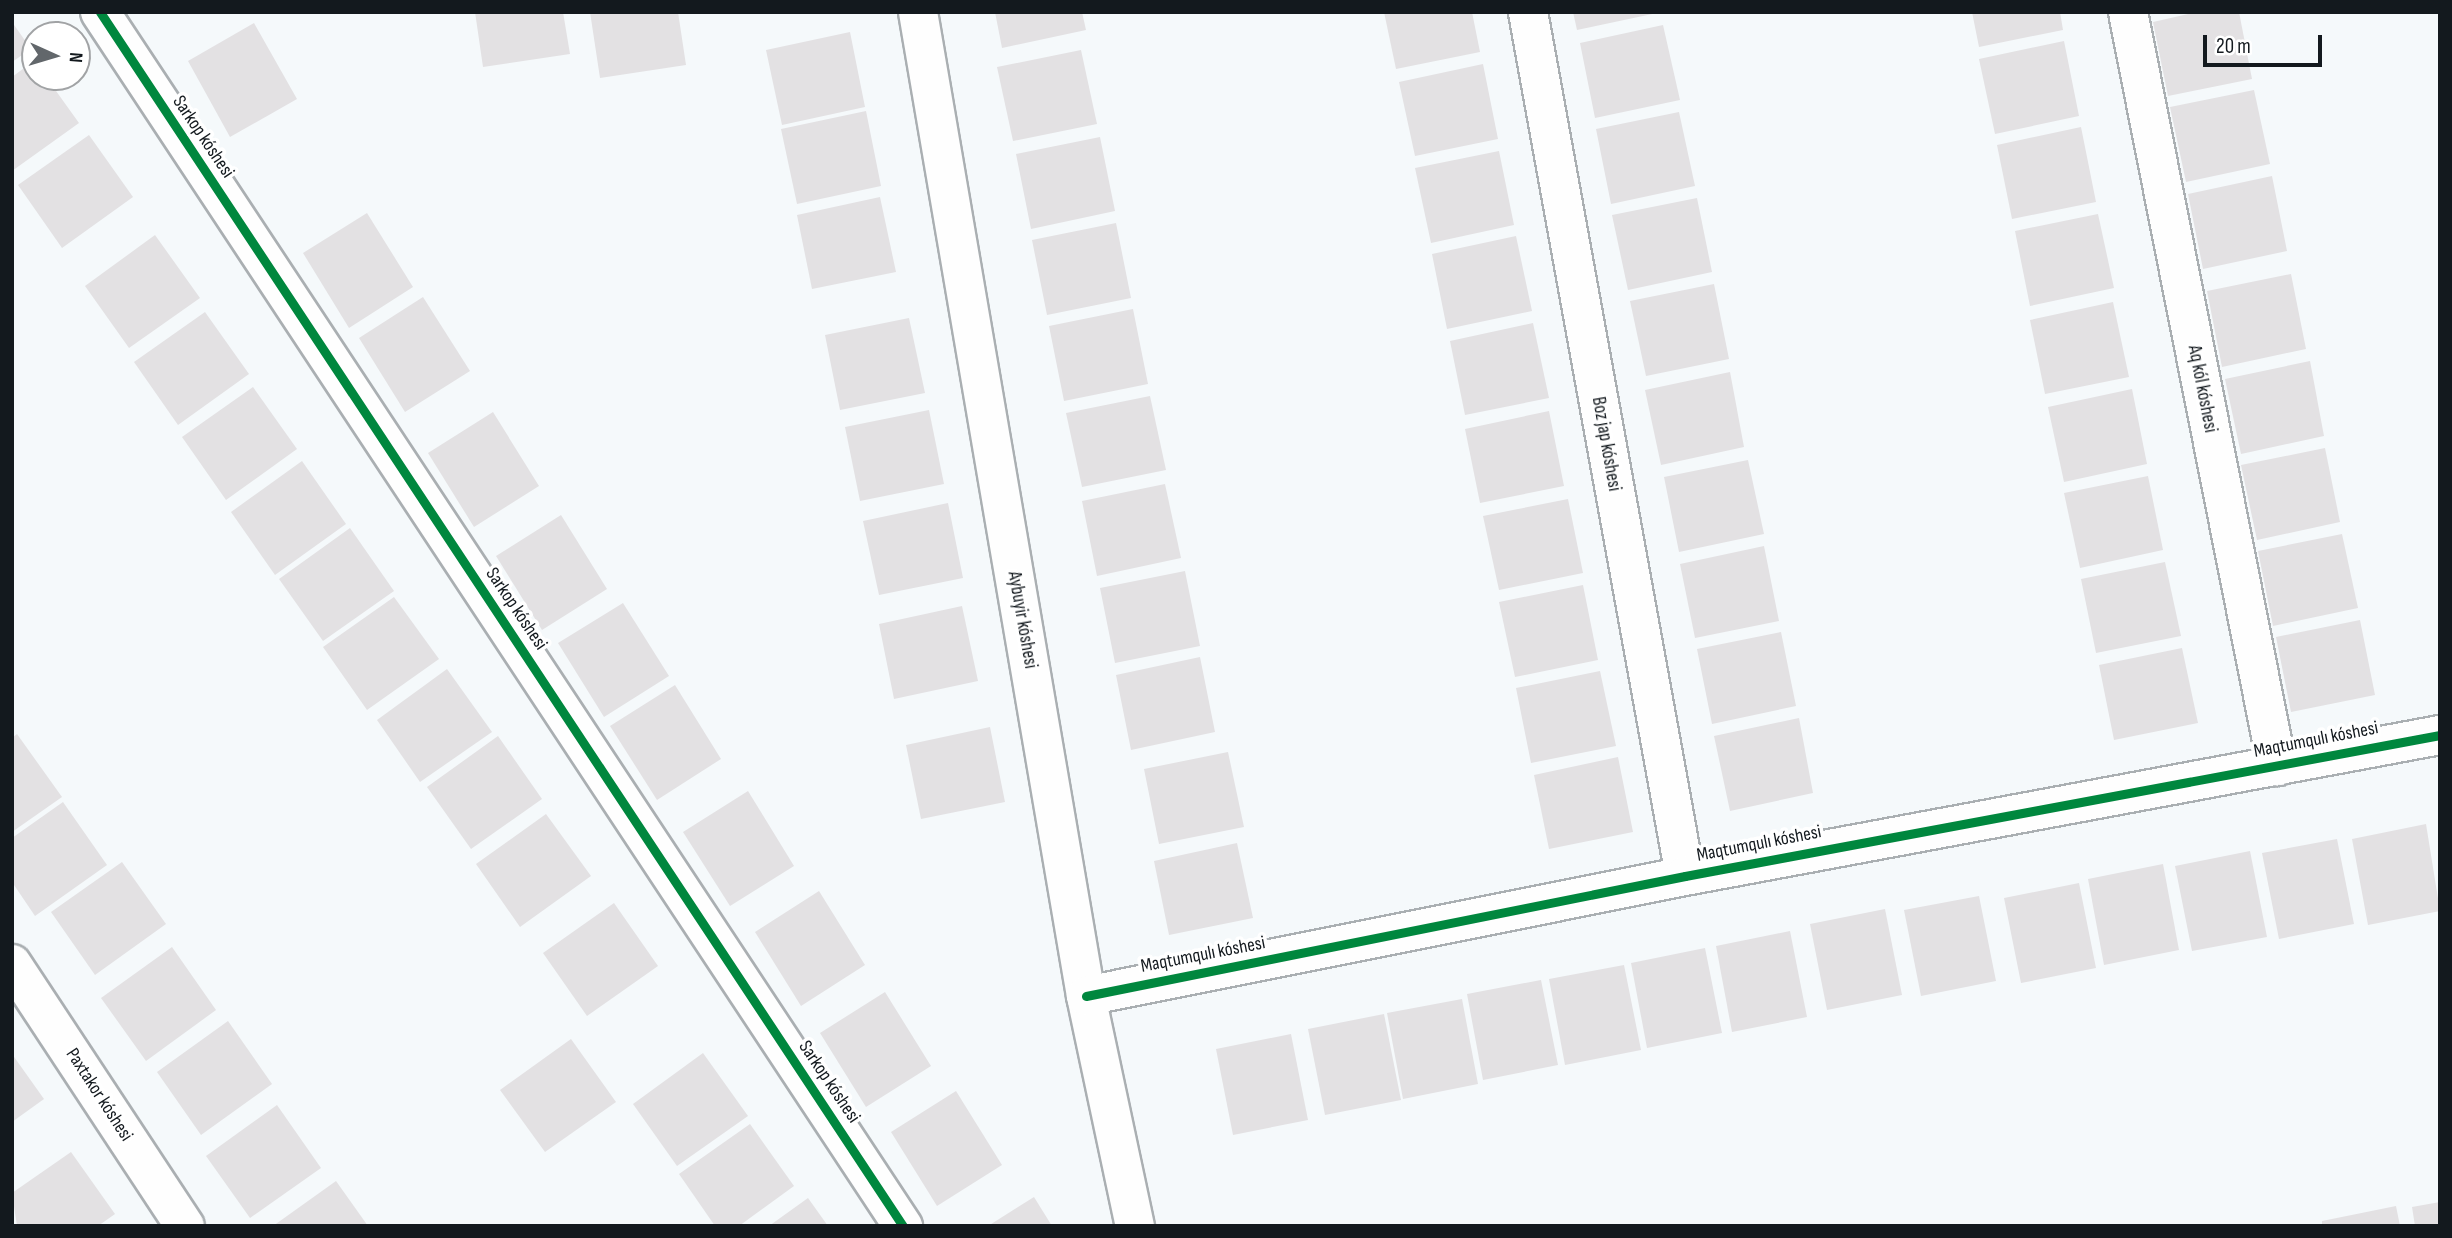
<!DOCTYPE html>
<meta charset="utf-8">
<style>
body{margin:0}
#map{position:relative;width:2452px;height:1238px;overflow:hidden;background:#f5f9fb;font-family:"Sofia Sans Condensed",sans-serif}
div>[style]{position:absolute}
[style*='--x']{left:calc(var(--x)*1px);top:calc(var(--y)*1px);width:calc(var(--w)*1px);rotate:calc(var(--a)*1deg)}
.building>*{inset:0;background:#e3e1e3}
.roads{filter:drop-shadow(2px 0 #aaafb2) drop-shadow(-2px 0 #aaafb2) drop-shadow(0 2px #aaafb2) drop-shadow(0 -2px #aaafb2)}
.street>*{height:38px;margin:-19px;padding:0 19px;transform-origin:19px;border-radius:19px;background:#fefefe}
.cycleway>*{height:9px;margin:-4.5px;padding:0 4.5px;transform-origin:4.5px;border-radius:4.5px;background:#00873e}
span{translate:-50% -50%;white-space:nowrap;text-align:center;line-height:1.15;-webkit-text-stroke:7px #fff;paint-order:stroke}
.street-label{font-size:19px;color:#13191e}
.frame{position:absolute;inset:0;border:14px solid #13191e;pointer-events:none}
.north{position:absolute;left:21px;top:21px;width:70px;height:70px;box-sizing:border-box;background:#fff;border:2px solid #a1a3a5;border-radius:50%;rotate:94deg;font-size:19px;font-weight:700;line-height:28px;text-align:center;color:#13191e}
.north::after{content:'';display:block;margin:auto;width:24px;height:32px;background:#62676b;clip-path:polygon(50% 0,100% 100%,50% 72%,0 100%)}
.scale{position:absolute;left:2203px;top:35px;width:119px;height:32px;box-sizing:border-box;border:4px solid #13191e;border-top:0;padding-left:9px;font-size:21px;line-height:24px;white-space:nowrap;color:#13191e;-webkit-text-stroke:5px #fff;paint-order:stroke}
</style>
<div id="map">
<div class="building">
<i style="clip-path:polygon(475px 12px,563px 12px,570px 54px,483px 67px)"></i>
<i style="clip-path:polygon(590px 12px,678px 12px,686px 65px,600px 78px)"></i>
<i style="clip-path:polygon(995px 12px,1082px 12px,1086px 30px,1002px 48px)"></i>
<i style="clip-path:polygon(1384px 12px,1472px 12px,1480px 52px,1396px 69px)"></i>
<i style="clip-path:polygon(1573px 12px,1657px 12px,1657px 13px,1577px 30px)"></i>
<i style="clip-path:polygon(1972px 12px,2060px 12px,2063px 30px,1979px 47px)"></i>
<i style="clip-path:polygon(2197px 12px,2239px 12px,2252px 79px,2168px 96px,2153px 22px)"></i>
<i style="clip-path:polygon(12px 22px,31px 49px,12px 62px)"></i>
<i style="clip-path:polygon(254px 23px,297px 99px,230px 137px,188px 61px)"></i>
<i style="clip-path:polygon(1663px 25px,1680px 100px,1595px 118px,1580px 43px)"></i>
<i style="clip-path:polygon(850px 32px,865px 107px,782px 125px,766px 50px)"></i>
<i style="clip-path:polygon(2064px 41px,2079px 116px,1995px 134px,1979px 59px)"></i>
<i style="clip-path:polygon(1081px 50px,1097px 124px,1013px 141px,997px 67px)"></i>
<i style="clip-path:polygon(35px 60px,35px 77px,46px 77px,79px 123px,12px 171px,12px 77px)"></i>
<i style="clip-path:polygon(1483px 64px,1498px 139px,1415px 156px,1399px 82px)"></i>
<i style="clip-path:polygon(2254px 90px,2270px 164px,2186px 182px,2170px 107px)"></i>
<i style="clip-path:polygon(866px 111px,881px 186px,797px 204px,781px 129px)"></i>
<i style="clip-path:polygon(1679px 112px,1695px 186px,1611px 204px,1596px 129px)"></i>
<i style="clip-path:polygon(2081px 127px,2096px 202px,2012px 219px,1997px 145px)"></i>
<i style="clip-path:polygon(89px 135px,133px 197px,62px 248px,18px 185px)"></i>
<i style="clip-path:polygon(1100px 137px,1115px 211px,1031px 229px,1016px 154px)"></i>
<i style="clip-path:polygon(1499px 151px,1514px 225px,1431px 243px,1415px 168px)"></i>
<i style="clip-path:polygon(2272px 176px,2287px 251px,2203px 269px,2188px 194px)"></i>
<i style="clip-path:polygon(880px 197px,896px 272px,812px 289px,797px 215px)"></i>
<i style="clip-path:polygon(1697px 198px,1712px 272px,1628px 290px,1612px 215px)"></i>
<i style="clip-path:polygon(367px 213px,413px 287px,349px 328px,303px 253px)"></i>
<i style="clip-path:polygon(2098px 214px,2114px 288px,2030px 306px,2015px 231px)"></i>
<i style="clip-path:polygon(1116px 223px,1131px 298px,1047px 315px,1032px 240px)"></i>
<i style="clip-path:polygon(155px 235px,200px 298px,129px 348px,85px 286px)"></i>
<i style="clip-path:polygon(1516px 236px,1532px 311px,1447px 329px,1432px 254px)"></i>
<i style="clip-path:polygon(2291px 274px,2306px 349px,2222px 367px,2207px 291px)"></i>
<i style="clip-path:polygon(1714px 284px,1729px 359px,1646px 376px,1630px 301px)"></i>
<i style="clip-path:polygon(423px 297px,470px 371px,405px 412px,359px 338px)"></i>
<i style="clip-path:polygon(2113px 302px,2129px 377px,2045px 394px,2030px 320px)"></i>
<i style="clip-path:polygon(1133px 309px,1148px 384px,1064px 401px,1049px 326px)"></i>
<i style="clip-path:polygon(205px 312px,249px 374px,178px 425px,134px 362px)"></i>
<i style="clip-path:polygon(909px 318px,925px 393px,840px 410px,825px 335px)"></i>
<i style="clip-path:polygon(1533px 323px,1549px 398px,1465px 415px,1450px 341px)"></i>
<i style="clip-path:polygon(2310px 361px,2324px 436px,2241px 454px,2225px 379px)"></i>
<i style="clip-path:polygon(1730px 372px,1744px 447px,1661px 465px,1645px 390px)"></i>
<i style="clip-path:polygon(253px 387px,297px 449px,226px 500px,182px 437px)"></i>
<i style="clip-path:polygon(2132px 389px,2147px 464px,2064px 482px,2048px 407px)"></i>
<i style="clip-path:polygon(1150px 396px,1166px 470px,1082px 487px,1066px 413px)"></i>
<i style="clip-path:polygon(929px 410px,944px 484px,860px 501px,845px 427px)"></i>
<i style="clip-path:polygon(1549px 411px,1564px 486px,1480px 503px,1465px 429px)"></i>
<i style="clip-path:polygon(493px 412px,539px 486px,474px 527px,428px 453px)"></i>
<i style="clip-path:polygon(2325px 448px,2340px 522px,2257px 540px,2241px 465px)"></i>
<i style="clip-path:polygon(1748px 460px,1764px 534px,1679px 552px,1664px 477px)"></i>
<i style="clip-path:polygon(302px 461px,346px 524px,275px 575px,231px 512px)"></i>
<i style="clip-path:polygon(2148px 476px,2163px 550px,2080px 568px,2064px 493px)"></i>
<i style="clip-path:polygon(1165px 484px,1181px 558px,1097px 576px,1082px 501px)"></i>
<i style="clip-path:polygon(1568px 499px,1583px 573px,1499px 590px,1483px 516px)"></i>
<i style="clip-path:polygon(948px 503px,963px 578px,879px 595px,863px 521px)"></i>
<i style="clip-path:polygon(561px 515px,607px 589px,542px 630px,496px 556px)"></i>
<i style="clip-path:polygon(350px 528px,394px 591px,323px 641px,279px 579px)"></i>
<i style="clip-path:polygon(2342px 534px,2358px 608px,2273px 626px,2258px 551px)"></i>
<i style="clip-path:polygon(1764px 546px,1779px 621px,1695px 638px,1680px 564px)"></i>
<i style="clip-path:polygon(2165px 562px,2181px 636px,2096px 653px,2081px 579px)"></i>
<i style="clip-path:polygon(1185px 571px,1200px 646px,1115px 663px,1100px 588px)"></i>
<i style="clip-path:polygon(1583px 585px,1598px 660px,1515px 677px,1499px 602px)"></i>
<i style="clip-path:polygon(394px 597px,439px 659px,367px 710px,323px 647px)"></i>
<i style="clip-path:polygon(623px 603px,669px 676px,604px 717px,558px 643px)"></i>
<i style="clip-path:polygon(962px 606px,978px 681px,894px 699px,879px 624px)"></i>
<i style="clip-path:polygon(2360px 620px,2375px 695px,2291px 712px,2276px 637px)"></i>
<i style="clip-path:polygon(1781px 632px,1796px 706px,1712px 724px,1697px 649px)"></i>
<i style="clip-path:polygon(2182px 648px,2198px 723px,2114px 740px,2099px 665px)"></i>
<i style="clip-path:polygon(1200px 657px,1215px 732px,1131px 750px,1116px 675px)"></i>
<i style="clip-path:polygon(447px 669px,492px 732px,420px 782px,377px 720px)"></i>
<i style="clip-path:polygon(1600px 671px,1616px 746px,1531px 763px,1516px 688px)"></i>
<i style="clip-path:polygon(675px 685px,721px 759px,657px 800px,610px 726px)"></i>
<i style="clip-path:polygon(1799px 718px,1813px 793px,1730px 811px,1714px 736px)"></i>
<i style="clip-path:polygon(990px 727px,1005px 802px,921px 819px,906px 745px)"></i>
<i style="clip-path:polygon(17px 734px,62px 797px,12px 832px,12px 738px)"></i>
<i style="clip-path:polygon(498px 736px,542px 799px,471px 849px,427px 787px)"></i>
<i style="clip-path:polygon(1228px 752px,1244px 827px,1159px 844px,1144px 769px)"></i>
<i style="clip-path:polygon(1618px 757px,1633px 832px,1549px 849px,1534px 775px)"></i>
<i style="clip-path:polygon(748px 791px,794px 866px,730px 906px,683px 832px)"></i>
<i style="clip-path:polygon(63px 802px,107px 865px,35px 916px,12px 882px,12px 838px)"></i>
<i style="clip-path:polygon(546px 814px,591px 876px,520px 927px,476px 864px)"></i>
<i style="clip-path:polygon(2426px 824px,2440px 911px,2368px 925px,2352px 839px)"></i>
<i style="clip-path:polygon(2337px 839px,2354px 924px,2279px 939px,2262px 853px)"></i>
<i style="clip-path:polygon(1237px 843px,1253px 918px,1169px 935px,1154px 861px)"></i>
<i style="clip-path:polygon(2250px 851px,2267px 937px,2192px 951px,2175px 866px)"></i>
<i style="clip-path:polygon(122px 862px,166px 924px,95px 975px,51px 912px)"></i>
<i style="clip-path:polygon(2163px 864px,2179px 950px,2104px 965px,2088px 879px)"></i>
<i style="clip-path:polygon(2079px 883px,2096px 968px,2021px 983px,2004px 898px)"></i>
<i style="clip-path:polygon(819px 891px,865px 965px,801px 1006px,755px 932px)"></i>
<i style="clip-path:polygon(1979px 896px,1996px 981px,1921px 996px,1904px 910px)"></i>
<i style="clip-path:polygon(614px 903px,658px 966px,587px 1016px,543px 953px)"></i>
<i style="clip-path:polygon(1885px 909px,1902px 995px,1827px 1010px,1810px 924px)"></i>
<i style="clip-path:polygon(1790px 931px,1807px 1017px,1732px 1032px,1716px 946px)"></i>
<i style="clip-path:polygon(172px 947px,216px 1010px,146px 1061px,101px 998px)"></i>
<i style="clip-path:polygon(1705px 948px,1722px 1033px,1647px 1048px,1631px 963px)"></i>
<i style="clip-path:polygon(1624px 965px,1641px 1050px,1565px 1065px,1549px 979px)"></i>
<i style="clip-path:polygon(1541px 980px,1558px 1065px,1483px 1080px,1467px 994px)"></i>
<i style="clip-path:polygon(885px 992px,931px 1066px,866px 1107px,820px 1033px)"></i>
<i style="clip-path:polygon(1462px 999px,1478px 1084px,1403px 1099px,1387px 1013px)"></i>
<i style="clip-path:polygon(1384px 1014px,1401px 1100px,1325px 1115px,1308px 1029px)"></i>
<i style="clip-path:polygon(228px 1021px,272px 1084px,201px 1135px,157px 1072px)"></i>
<i style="clip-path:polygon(1291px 1034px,1308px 1120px,1233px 1135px,1216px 1049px)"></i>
<i style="clip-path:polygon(571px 1039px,616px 1102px,545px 1152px,500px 1090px)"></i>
<i style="clip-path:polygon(703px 1053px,748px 1116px,677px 1166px,633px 1104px)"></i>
<i style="clip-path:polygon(12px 1054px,44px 1099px,12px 1122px)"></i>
<i style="clip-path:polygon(956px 1091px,1002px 1165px,937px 1206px,891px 1132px)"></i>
<i style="clip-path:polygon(277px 1105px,321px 1168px,250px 1218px,206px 1156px)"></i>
<i style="clip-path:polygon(750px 1124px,794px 1186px,739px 1226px,715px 1226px,679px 1174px)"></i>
<i style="clip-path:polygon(71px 1152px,115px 1214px,98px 1226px,17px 1226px,12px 1193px)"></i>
<i style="clip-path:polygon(336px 1181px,368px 1226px,273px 1226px)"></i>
<i style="clip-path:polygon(1034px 1197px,1052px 1226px,988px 1226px)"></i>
<i style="clip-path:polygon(808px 1198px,828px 1226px,769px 1226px)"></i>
<i style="clip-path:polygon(2440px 1202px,2440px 1226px,2415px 1226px,2412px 1207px)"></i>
<i style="clip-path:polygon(2396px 1206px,2400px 1226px,2322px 1226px,2322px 1221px)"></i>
</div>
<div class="roads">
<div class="street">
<i style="--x:100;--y:12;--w:1456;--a:56.52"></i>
<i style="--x:918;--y:12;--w:998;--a:80.31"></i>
<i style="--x:1086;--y:996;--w:235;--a:78"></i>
<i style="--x:1528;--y:12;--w:878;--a:79.7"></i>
<i style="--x:2128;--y:12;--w:769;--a:78.82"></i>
<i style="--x:12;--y:964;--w:314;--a:56.6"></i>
<i style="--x:1086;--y:996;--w:611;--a:-11.33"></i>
<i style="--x:1685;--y:876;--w:768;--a:-10.58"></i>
</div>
</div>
<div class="cycleway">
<i style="--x:100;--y:12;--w:1456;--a:56.52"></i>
<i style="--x:1086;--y:996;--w:611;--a:-11.33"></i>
<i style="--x:1685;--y:876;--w:768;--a:-10.58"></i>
</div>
<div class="street-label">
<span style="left:203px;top:137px;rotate:56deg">Sarkop kóshesi</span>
<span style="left:2202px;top:389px;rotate:79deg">Aq kól kóshesi</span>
<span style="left:1606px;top:444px;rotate:80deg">Boz jap kóshesi</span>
<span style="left:516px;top:609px;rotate:56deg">Sarkop kóshesi</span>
<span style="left:1022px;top:620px;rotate:80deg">Aybuyir kóshesi</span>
<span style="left:2316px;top:740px;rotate:-11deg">Maqtumqulı kóshesi</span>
<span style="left:1759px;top:844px;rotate:-11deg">Maqtumqulı kóshesi</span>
<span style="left:1203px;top:955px;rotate:-11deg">Maqtumqulı kóshesi</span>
<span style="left:829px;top:1082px;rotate:56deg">Sarkop kóshesi</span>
<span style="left:99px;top:1095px;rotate:57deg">Paxtakor kóshesi</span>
</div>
<div class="frame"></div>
<div class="north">N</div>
<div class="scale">20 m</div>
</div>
